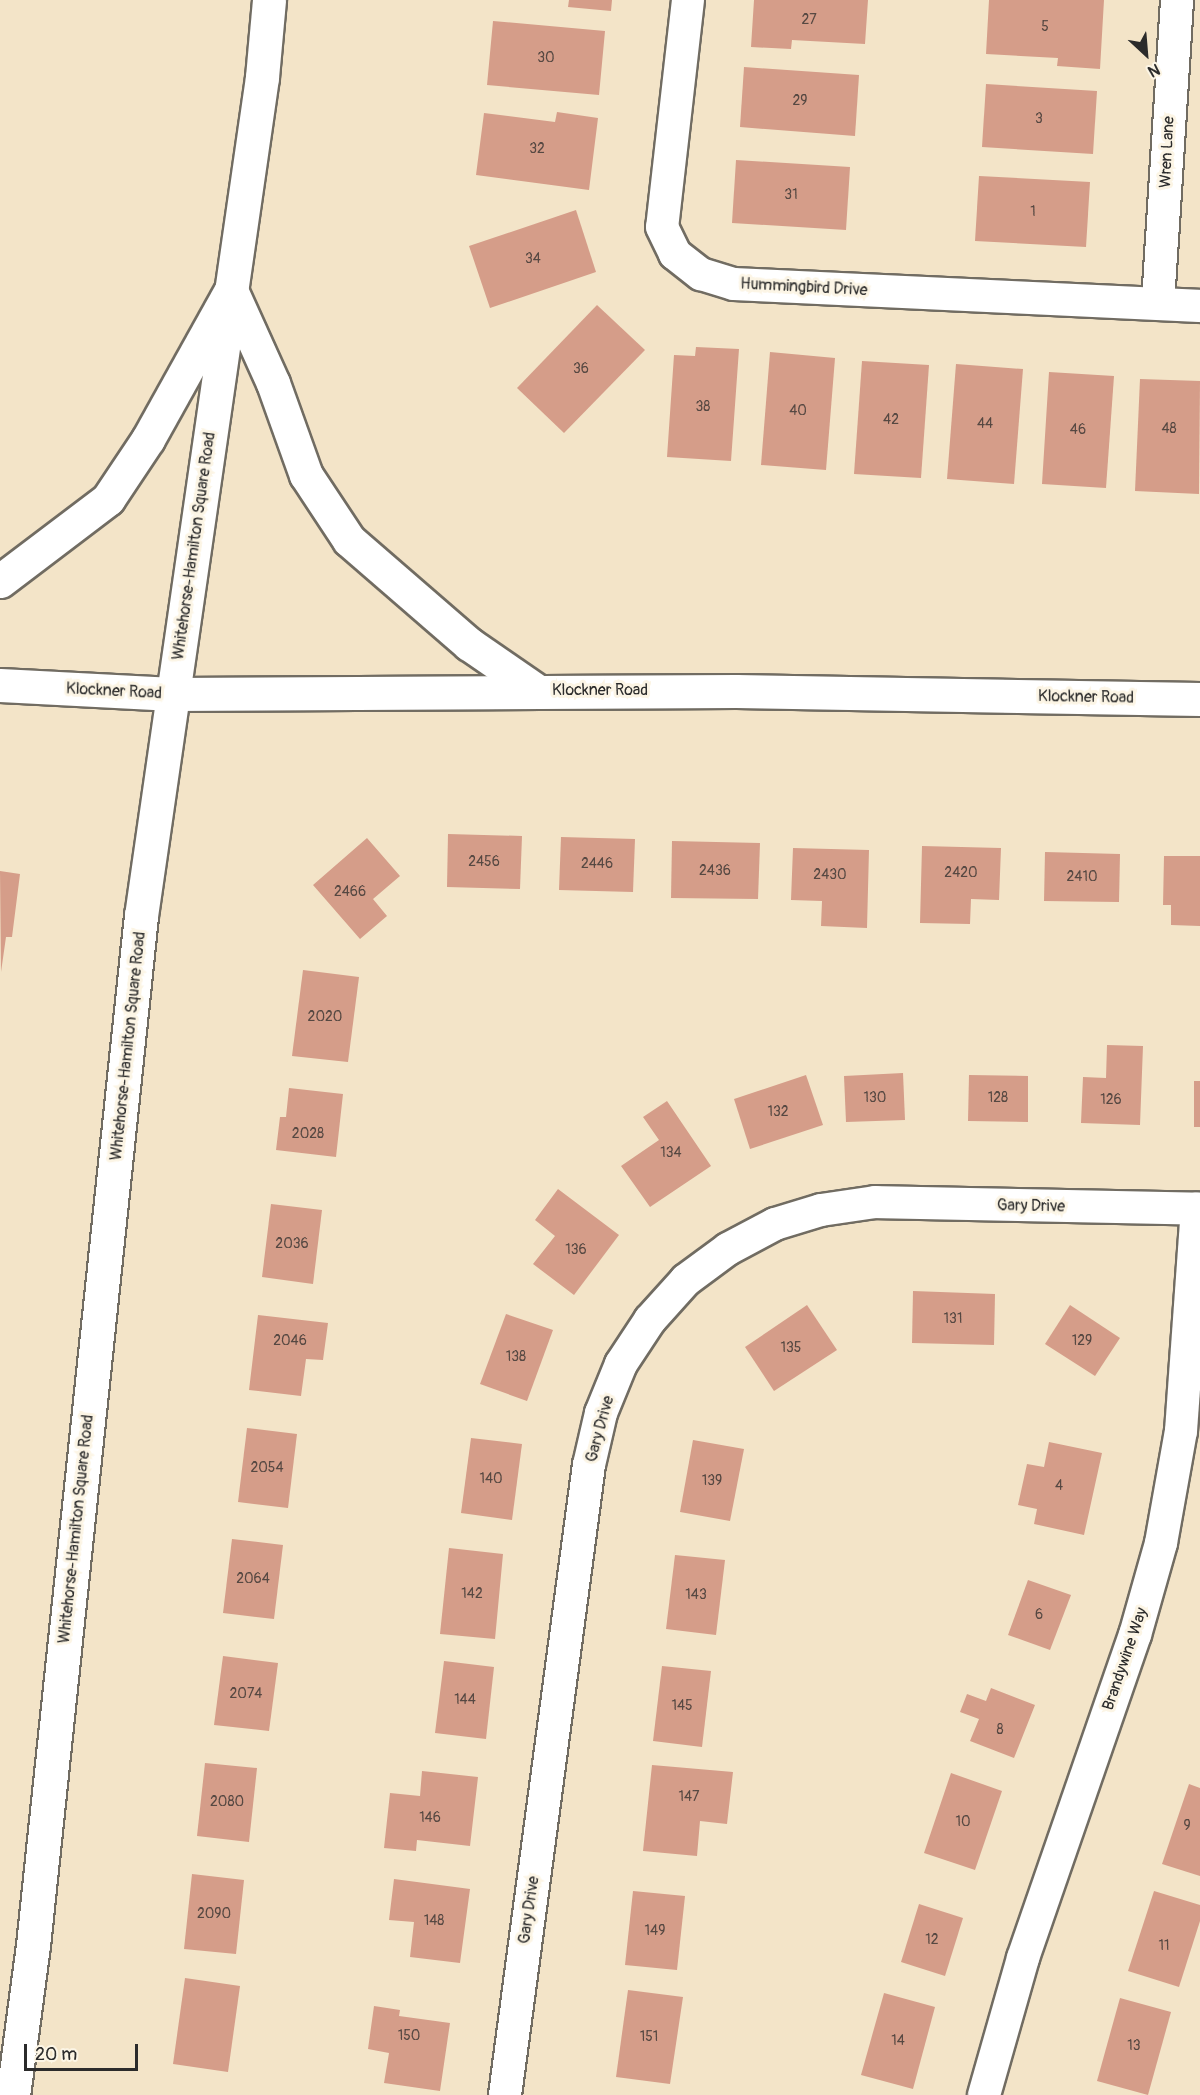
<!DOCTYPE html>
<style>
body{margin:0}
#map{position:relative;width:1200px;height:2095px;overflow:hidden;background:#f3e4c8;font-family:Pangolin,sans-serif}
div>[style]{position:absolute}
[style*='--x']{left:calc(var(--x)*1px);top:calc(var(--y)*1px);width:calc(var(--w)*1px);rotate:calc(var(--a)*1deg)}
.building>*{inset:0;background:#d59d89}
.roads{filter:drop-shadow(2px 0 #716c62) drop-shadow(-2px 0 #716c62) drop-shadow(0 2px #716c62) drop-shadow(0 -2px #716c62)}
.minor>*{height:32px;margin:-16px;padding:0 16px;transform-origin:16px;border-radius:16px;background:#fff}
.tertiary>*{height:33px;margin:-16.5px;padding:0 16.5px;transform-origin:16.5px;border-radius:16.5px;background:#fff}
.secondary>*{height:33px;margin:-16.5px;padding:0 16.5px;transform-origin:16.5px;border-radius:16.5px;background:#fff}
span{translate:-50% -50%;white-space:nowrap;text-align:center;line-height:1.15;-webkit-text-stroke:6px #fcf5e5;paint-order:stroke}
.number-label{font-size:14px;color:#564842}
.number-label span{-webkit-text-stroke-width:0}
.street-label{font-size:16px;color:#2b2b2b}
.north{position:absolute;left:1116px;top:24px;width:60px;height:60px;-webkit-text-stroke:4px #fcf5e5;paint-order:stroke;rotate:154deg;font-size:16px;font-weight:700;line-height:24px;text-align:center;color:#2b2b2b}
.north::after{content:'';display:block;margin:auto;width:21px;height:27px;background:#2b2b2b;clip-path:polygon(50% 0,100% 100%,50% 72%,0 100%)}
.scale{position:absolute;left:24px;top:2044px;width:114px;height:27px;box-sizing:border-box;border:3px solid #2b2b2b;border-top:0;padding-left:8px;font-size:18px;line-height:21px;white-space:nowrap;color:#2b2b2b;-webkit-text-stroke:4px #fcf5e5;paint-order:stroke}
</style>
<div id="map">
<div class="building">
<i style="clip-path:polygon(569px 0,612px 0,611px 11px,568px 7px)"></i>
<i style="clip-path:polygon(754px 0,868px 0,865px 44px,792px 40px,791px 49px,751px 47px)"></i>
<i style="clip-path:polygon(989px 0,1104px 0,1100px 69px,1057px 66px,1058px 58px,986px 54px)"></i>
<i style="clip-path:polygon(493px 21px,605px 31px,599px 95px,487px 85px)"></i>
<i style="clip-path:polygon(744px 67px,859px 75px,855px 136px,740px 127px)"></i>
<i style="clip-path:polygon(986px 84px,1097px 91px,1093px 154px,982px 147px)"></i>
<i style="clip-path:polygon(557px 112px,598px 118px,589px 190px,476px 175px,484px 113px,555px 122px)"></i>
<i style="clip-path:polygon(736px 160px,850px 167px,846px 230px,732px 223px)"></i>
<i style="clip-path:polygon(979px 176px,1090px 182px,1086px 247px,975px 241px)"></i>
<i style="clip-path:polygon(576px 210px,596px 272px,490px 308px,469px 246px)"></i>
<i style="clip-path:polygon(597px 305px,645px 350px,564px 433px,517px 388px)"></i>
<i style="clip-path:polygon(696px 347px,739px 349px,731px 461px,667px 457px,674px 355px,695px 356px)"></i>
<i style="clip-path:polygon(770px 352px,835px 358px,826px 470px,761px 465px)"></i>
<i style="clip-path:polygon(862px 361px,929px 365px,921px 478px,854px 474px)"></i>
<i style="clip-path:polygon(956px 364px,1023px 369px,1014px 484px,947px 479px)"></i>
<i style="clip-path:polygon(1049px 372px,1114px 376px,1106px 488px,1042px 484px)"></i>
<i style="clip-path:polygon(1140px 379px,1200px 381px,1199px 494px,1135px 491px)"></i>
<i style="clip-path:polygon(448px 834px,522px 836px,520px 889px,447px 887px)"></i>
<i style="clip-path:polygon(561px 837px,635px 839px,633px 892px,559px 890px)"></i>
<i style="clip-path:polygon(367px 838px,400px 876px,373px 899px,387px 916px,360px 939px,313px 885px)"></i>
<i style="clip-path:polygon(672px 841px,760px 843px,758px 899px,671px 898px)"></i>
<i style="clip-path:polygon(922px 846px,1001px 848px,999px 900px,971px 899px,970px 924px,920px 923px)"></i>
<i style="clip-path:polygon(793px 848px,869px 850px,867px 928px,821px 926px,822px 901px,791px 900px)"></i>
<i style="clip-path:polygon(1045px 852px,1120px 854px,1119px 902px,1044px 901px)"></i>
<i style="clip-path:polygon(1164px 856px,1200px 856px,1200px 926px,1171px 925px,1171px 905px,1163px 905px)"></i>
<i style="clip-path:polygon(0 871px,20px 874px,12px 937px,6px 937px,1px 972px)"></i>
<i style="clip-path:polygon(303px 970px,359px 977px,348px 1062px,292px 1056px)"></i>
<i style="clip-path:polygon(1107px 1045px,1143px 1046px,1140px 1125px,1081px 1123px,1083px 1077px,1106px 1078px)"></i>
<i style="clip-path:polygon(903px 1073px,905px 1120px,846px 1122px,844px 1076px)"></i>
<i style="clip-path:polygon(806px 1075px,823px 1125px,750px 1149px,734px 1099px)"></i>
<i style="clip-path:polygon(969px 1075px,1028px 1076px,1028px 1122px,968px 1121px)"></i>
<i style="clip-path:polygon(1194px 1081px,1200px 1081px,1200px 1127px,1194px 1127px)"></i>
<i style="clip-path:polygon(289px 1088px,343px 1094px,336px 1157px,276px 1150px,280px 1117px,286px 1117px)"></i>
<i style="clip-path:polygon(667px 1101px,711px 1166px,650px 1207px,621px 1166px,659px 1140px,643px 1117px)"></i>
<i style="clip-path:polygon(558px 1189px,619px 1235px,574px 1295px,533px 1264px,555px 1236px,535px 1220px)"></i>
<i style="clip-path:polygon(271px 1204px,322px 1210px,313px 1284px,262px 1277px)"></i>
<i style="clip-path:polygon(913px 1291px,995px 1294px,994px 1345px,912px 1343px)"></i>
<i style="clip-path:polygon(807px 1305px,837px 1350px,774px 1391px,745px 1347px)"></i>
<i style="clip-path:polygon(1070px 1305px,1120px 1338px,1095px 1376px,1045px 1344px)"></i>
<i style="clip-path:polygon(506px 1314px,553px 1330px,527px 1401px,480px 1384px)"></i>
<i style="clip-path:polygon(258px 1315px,328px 1323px,323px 1360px,306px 1359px,301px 1396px,249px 1390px)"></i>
<i style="clip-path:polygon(247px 1428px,297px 1434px,288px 1508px,238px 1502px)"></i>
<i style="clip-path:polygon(471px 1438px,522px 1444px,512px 1520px,461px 1513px)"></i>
<i style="clip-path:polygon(693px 1440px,744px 1449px,730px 1521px,680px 1512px)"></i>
<i style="clip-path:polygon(1049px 1442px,1102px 1453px,1084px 1535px,1034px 1524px,1037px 1509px,1018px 1505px,1027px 1464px,1044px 1467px)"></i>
<i style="clip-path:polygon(232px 1539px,283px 1545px,274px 1619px,223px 1613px)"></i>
<i style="clip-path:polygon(449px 1548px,503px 1554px,495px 1639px,440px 1634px)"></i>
<i style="clip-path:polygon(675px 1555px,725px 1560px,716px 1635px,666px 1629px)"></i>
<i style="clip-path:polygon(1028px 1580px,1071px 1595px,1050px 1650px,1008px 1635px)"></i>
<i style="clip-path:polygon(223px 1656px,278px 1663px,269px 1731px,214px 1725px)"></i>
<i style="clip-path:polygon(444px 1661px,494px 1667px,486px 1739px,435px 1733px)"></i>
<i style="clip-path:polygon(662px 1666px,711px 1671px,702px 1747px,653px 1741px)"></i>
<i style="clip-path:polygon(991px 1688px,1035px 1705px,1014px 1758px,970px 1741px,979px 1719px,960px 1712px,967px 1694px,986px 1701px)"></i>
<i style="clip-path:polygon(205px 1763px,257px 1768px,249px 1842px,197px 1836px)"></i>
<i style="clip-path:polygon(652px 1765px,733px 1772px,727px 1824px,700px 1821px,697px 1856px,643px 1851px)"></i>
<i style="clip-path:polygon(422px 1771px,478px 1777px,470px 1846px,417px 1840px,416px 1851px,384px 1848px,390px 1793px,420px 1796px)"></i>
<i style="clip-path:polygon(951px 1773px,1002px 1791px,975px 1870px,924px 1853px)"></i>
<i style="clip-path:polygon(1189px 1784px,1200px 1788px,1200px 1876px,1162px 1864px)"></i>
<i style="clip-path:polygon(192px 1874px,244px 1880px,236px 1954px,184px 1949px)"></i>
<i style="clip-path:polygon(394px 1879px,470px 1889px,460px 1963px,410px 1957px,414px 1922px,389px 1920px)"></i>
<i style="clip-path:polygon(633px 1891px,685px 1896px,677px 1970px,625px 1965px)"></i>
<i style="clip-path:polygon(1154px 1891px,1200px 1905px,1200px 1921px,1179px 1987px,1128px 1971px)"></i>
<i style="clip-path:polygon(919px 1904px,963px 1918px,945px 1976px,901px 1962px)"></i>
<i style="clip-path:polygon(185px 1978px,240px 1986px,228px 2072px,173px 2064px)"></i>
<i style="clip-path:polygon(628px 1990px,683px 1997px,670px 2084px,616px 2077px)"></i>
<i style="clip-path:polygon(884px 1993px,935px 2007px,913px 2089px,861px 2075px)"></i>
<i style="clip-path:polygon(1120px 1998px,1171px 2012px,1148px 2095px,1097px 2081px)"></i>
<i style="clip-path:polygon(374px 2006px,400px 2010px,399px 2016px,450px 2023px,440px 2091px,384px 2083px,389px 2053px,368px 2049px)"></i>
</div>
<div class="roads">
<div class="minor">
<i style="--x:688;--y:0;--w:228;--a:96.5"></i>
<i style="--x:662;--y:227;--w:30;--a:64"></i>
<i style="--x:675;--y:254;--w:33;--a:38"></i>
<i style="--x:701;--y:274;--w:34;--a:17"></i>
<i style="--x:734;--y:284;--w:467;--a:2.7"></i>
<i style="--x:1158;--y:303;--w:304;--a:-86.4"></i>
<i style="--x:505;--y:2095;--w:636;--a:-82.41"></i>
<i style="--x:589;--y:1465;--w:53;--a:-77"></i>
<i style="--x:601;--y:1413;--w:53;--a:-67.8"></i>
<i style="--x:621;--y:1364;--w:53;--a:-56.6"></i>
<i style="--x:650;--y:1320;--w:54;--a:-48"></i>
<i style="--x:686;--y:1280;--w:52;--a:-36.4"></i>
<i style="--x:728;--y:1249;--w:53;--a:-28"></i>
<i style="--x:775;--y:1224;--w:48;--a:-16.9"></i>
<i style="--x:821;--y:1210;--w:55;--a:-8.4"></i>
<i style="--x:875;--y:1202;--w:325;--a:1.2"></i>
<i style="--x:984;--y:2095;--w:142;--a:-74.1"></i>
<i style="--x:1023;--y:1958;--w:342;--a:-70.9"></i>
<i style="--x:1135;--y:1635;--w:96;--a:-74.2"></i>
<i style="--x:1161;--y:1543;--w:114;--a:-79.9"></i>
<i style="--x:1181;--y:1431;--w:223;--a:-85.9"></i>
</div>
<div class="tertiary">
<i style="--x:13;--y:2095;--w:151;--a:-82.4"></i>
<i style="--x:33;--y:1945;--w:1035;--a:-84.01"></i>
<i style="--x:141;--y:916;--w:848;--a:-81.79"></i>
<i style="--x:262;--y:77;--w:77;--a:-84.8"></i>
</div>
<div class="secondary">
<i style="--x:231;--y:290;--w:102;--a:65.7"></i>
<i style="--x:273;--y:383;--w:98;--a:70.3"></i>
<i style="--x:306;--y:475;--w:78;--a:56.5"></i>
<i style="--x:349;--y:540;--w:159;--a:40.9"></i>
<i style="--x:469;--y:644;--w:81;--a:34.5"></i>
<i style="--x:0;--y:581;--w:136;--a:-37.2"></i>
<i style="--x:108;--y:499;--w:72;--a:-56.3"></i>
<i style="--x:148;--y:439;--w:171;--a:-60.9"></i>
<i style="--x:0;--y:685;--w:173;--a:3"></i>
<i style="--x:173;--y:694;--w:563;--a:-0.31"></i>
<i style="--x:736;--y:691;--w:464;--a:1"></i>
</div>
</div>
<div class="number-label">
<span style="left:809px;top:20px">27</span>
<span style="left:1045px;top:27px">5</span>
<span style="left:546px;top:58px">30</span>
<span style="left:800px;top:101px">29</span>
<span style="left:1039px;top:119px">3</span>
<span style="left:537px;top:149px">32</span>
<span style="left:791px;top:195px">31</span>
<span style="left:1033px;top:212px">1</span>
<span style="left:533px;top:259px">34</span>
<span style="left:581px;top:369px">36</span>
<span style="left:703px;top:407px">38</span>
<span style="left:798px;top:411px">40</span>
<span style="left:891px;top:420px">42</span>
<span style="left:985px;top:424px">44</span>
<span style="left:1169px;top:429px">48</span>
<span style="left:1078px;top:430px">46</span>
<span style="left:484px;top:862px">2456</span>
<span style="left:597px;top:864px">2446</span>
<span style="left:715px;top:871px">2436</span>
<span style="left:961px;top:873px">2420</span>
<span style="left:830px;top:875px">2430</span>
<span style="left:1082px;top:877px">2410</span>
<span style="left:350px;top:892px">2466</span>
<span style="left:325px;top:1017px">2020</span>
<span style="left:875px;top:1098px">130</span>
<span style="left:998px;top:1098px">128</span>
<span style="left:1111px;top:1100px">126</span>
<span style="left:778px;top:1112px">132</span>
<span style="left:308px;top:1134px">2028</span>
<span style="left:671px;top:1153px">134</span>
<span style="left:292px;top:1244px">2036</span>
<span style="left:576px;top:1250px">136</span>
<span style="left:953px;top:1319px">131</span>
<span style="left:290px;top:1341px">2046</span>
<span style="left:1082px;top:1341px">129</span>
<span style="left:791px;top:1348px">135</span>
<span style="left:516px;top:1357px">138</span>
<span style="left:267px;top:1468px">2054</span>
<span style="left:491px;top:1479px">140</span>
<span style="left:712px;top:1481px">139</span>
<span style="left:1059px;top:1486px">4</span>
<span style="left:253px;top:1579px">2064</span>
<span style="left:472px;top:1594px">142</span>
<span style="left:696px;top:1595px">143</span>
<span style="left:1039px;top:1615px">6</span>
<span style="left:246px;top:1694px">2074</span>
<span style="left:465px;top:1700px">144</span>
<span style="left:682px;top:1706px">145</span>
<span style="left:1000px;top:1730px">8</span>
<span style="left:689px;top:1797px">147</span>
<span style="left:227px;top:1802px">2080</span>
<span style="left:430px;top:1818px">146</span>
<span style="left:963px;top:1822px">10</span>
<span style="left:1187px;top:1826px">9</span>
<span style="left:214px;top:1914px">2090</span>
<span style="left:434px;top:1921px">148</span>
<span style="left:655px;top:1931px">149</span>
<span style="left:932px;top:1940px">12</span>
<span style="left:1164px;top:1946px">11</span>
<span style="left:409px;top:2036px">150</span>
<span style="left:649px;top:2037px">151</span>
<span style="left:898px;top:2041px">14</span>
<span style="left:1134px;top:2046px">13</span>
</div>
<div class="street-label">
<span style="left:1167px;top:152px;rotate:-87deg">Wren Lane</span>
<span style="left:804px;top:287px;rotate:3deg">Hummingbird Drive</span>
<span style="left:194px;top:546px;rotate:-82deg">Whitehorse-Hamilton Square Road</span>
<span style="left:600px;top:690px">Klockner Road</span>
<span style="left:114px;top:691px;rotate:3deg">Klockner Road</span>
<span style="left:1086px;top:697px;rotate:1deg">Klockner Road</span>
<span style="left:128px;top:1046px;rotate:-84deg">Whitehorse-Hamilton Square Road</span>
<span style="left:1031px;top:1206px;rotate:1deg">Gary Drive</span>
<span style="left:600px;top:1429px;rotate:-75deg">Gary Drive</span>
<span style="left:76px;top:1529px;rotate:-84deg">Whitehorse-Hamilton Square Road</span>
<span style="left:1125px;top:1659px;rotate:-71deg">Brandywine Way</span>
<span style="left:529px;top:1910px;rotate:-82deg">Gary Drive</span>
</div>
<div class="north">N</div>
<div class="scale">20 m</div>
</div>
